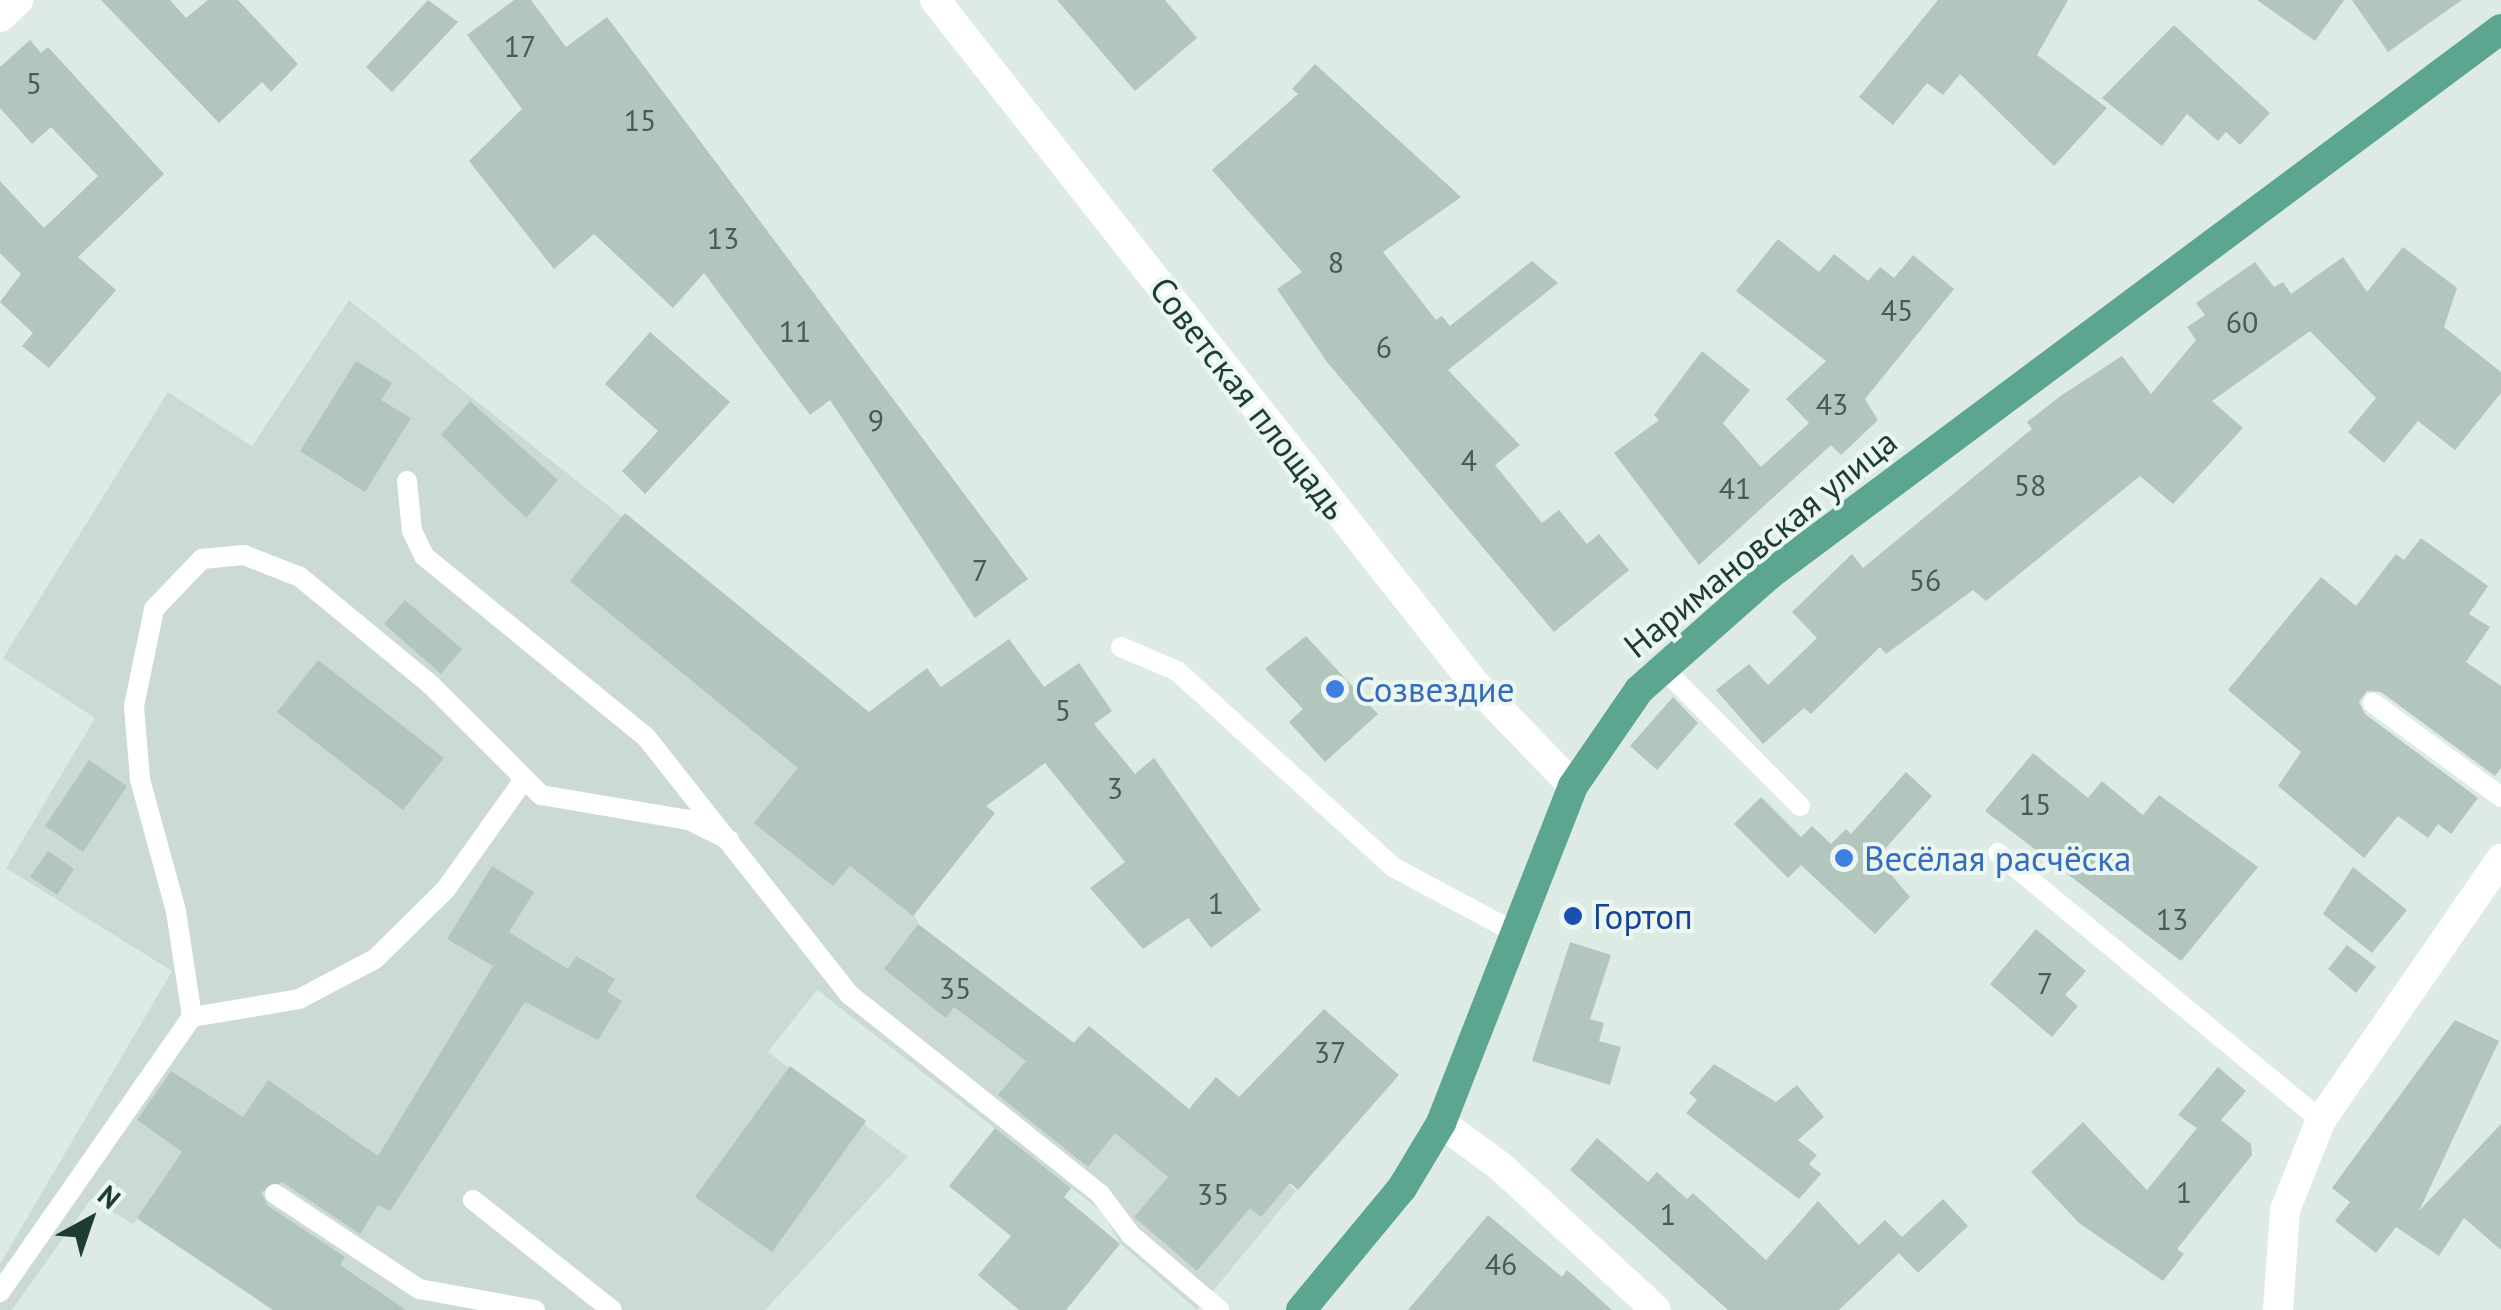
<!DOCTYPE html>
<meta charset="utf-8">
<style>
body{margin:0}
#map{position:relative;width:2501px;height:1310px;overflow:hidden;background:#ddebe4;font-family:"PT Sans",sans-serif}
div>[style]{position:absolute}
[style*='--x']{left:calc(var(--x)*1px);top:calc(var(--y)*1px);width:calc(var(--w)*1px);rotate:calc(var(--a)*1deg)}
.built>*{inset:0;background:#cbdbd3}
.building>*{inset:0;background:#b2c6bd}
.lane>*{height:20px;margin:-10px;padding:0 10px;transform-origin:10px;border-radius:10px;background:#fff}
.street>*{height:30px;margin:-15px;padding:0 15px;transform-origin:15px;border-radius:15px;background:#fff}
.secondary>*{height:30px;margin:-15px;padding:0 15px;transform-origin:15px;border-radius:15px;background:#fff}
.primary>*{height:30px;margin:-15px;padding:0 15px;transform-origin:15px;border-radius:15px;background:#5ca590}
.dots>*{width:28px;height:28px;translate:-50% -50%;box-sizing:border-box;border:5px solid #edf7f2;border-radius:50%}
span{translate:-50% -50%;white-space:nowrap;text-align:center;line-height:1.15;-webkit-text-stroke:8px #edf7f2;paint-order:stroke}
.number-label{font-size:30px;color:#425e55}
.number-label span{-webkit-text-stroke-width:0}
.street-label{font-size:35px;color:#1d3c32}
.shop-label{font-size:35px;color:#366cbe}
.left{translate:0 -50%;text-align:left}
.transit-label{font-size:35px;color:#164399}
.north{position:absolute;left:40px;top:1170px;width:100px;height:100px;-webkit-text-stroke:8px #edf7f2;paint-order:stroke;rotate:40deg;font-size:28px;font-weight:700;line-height:40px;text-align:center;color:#1d3c32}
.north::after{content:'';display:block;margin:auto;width:35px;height:45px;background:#1d3c32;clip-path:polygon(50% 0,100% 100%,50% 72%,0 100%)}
</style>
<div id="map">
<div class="built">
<i style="clip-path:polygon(349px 300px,995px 813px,914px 915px,919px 925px,1073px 1043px,1089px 1026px,1173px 1095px,1168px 1101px,1214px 1122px,1296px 1191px,1197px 1310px,1121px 1244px,1101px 1211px,817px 990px,768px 1052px,908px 1157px,765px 1310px,273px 1310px,137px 1219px,133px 1224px,91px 1199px,12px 1310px,0 1310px,0 1264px,172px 971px,6px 868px,95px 718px,3px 658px,168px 392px,252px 446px)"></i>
</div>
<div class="building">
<i style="clip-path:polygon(101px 0,170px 0,186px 18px,208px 0,238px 0,298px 64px,271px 92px,262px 82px,219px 123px)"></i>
<i style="clip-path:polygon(428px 0,458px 22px,392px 92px,366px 67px)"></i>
<i style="clip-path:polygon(514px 0,531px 0,566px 47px,607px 17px,1028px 579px,975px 618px,830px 400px,810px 415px,704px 273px,673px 308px,594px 234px,554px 269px,469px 161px,522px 109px,467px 35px)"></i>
<i style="clip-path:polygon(1057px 0,1165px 0,1197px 38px,1135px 91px)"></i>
<i style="clip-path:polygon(1938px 0,2068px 0,2037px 55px,2107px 108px,2054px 166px,1960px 74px,1943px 95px,1927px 83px,1893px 125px,1859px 97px)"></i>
<i style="clip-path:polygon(2257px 0,2344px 0,2315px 41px)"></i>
<i style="clip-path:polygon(2352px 0,2462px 0,2388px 52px)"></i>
<i style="clip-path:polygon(2174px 25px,2270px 113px,2240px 145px,2226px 132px,2218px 141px,2187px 114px,2162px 146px,2102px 98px)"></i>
<i style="clip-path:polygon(30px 40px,41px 53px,48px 47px,164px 174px,78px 257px,116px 290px,49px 368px,22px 346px,33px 333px,0 302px,21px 274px,0 253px,0 181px,44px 228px,98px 176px,51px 127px,32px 144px,0 108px,0 67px)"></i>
<i style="clip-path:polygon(1315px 64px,1461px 197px,1383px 252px,1436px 320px,1442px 316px,1450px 326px,1532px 261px,1558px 283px,1448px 370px,1520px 445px,1495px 465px,1542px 523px,1559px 510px,1587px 544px,1599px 534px,1629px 570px,1554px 632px,1327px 362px,1277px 289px,1302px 272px,1212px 170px,1298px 94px,1292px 89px)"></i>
<i style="clip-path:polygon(1778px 239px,1819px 272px,1834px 254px,1868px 281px,1880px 267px,1894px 278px,1913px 255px,1954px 289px,1865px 399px,1878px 420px,1841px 455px,1831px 445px,1699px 565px,1614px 453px,1659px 420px,1654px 415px,1702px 351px,1750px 390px,1723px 423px,1761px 467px,1809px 423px,1786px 399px,1826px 361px,1736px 291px)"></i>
<i style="clip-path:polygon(2403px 247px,2457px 288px,2444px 327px,2501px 372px,2501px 393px,2455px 450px,2418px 421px,2384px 463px,2348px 432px,2376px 398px,2310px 331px,2212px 401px,2243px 428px,2173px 504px,2140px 476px,1986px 601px,1973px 590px,1886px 654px,1880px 647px,1811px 714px,1804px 708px,1763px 744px,1716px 690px,1749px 664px,1768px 685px,1817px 638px,1792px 612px,1852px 554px,1863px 568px,2032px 429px,2027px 422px,2062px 395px,2122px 356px,2151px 394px,2196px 340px,2187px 327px,2205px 315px,2196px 303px,2255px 262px,2274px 287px,2283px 282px,2291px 294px,2343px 257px,2367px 292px)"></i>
<i style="clip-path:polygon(650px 332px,730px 402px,645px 494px,622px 471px,658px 431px,605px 384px)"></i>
<i style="clip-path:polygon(356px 361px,392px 383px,381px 400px,411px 418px,365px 492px,300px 451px)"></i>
<i style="clip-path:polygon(470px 401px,558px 480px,526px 518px,441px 435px)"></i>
<i style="clip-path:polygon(625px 513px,869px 712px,927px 668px,941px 687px,1009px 639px,1044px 687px,1079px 663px,1112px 711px,1094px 724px,1135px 774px,1154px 758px,1261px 910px,1211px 948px,1188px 918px,1143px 949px,1090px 888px,1125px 862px,1045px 763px,986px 806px,995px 813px,913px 916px,850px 866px,833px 886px,754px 823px,798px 768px,570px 581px)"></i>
<i style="clip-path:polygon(2421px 538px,2488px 586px,2469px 614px,2490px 627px,2466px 662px,2501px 686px,2501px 768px,2495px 776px,2381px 692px,2367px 691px,2359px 702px,2365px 714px,2478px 798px,2451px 834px,2438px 824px,2428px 838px,2398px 816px,2364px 858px,2278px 786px,2301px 752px,2228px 690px,2321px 577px,2356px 606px,2396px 554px,2404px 560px)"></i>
<i style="clip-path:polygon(405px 600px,462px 649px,441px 674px,384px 624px)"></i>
<i style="clip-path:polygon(1306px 636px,1378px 714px,1325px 762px,1289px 722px,1303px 709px,1265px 669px)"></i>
<i style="clip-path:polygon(318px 660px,444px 758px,403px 810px,277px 712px)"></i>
<i style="clip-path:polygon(1673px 697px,1698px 723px,1657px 770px,1630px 746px)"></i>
<i style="clip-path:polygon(2033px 753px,2088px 798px,2102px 781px,2143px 815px,2159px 795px,2258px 867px,2181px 961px,1985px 811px)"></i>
<i style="clip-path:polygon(89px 760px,127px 786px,83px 852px,45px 826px)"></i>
<i style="clip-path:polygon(1906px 772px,1932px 796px,1877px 858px,1910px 897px,1875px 934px,1801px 865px,1788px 878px,1734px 824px,1761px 797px,1801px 837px,1812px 826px,1831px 844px,1846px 829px,1851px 834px)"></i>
<i style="clip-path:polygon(48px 851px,74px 869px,57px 895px,30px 877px)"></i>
<i style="clip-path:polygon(492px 866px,534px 892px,509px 932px,568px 969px,576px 956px,615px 979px,607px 992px,622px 1001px,598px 1040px,525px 1002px,390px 1211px,378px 1205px,360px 1234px,282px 1182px,261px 1192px,267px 1205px,345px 1257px,340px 1265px,406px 1310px,273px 1310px,137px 1218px,182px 1152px,137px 1120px,171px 1071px,243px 1117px,268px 1080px,378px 1156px,493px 966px,447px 939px)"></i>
<i style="clip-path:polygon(2353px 867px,2407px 910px,2372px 953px,2323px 914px)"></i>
<i style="clip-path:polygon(918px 924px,1074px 1043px,1089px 1026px,1189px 1109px,1216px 1077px,1239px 1097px,1324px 1009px,1399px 1075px,1298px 1190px,1290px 1183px,1261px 1217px,1250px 1208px,1197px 1271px,1134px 1217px,1168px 1177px,1115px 1133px,1088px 1167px,998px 1095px,1026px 1061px,954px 1007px,946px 1018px,884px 969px)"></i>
<i style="clip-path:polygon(2036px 929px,2086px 971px,2065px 995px,2078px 1006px,2052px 1037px,1990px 984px)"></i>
<i style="clip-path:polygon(1570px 942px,1611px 955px,1590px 1019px,1604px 1023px,1599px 1041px,1621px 1047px,1610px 1085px,1532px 1061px)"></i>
<i style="clip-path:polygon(2347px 945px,2376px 967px,2356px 993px,2328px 969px)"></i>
<i style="clip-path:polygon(2455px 1020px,2499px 1041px,2419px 1211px,2501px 1124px,2501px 1250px,2464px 1218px,2439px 1256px,2396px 1227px,2376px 1253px,2335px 1221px,2350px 1202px,2332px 1188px)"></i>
<i style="clip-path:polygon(1714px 1064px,1776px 1102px,1797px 1085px,1824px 1117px,1798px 1140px,1817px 1155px,1809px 1164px,1821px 1174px,1799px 1199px,1686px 1113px,1697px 1100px,1689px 1093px)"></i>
<i style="clip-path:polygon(790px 1066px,866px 1121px,772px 1252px,695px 1197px)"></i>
<i style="clip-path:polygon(2218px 1067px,2246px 1091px,2221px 1120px,2251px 1144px,2252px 1155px,2177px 1249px,2184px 1254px,2163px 1281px,2079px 1223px,2031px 1172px,2083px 1122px,2147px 1190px,2197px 1128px,2178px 1115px)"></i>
<i style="clip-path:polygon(995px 1128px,1071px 1188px,1064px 1197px,1120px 1244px,1066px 1310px,1019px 1310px,978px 1275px,1011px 1236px,949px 1186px)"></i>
<i style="clip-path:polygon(1597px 1138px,1648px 1182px,1657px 1172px,1687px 1199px,1693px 1193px,1766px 1260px,1818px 1201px,1859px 1245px,1885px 1220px,1902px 1237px,1943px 1199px,1968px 1226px,1918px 1273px,1899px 1253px,1839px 1310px,1728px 1310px,1570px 1170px)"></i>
<i style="clip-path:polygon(1488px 1215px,1562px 1277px,1567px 1270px,1612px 1310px,1408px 1310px)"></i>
</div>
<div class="lane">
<i style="--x:407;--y:481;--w:50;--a:84.3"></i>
<i style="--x:412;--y:531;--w:28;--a:64"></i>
<i style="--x:424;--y:556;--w:286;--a:39.2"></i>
<i style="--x:646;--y:737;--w:329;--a:51.7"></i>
<i style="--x:850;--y:995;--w:320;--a:38.5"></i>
<i style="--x:1100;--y:1194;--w:51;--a:52.9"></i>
<i style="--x:1131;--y:1235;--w:116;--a:40.4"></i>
<i style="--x:1121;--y:647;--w:61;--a:23.2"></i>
<i style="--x:1177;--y:671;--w:292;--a:42.2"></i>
<i style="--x:1393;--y:867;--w:140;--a:28.2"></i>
<i style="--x:1662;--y:667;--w:196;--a:45.2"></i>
<i style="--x:2373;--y:703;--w:159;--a:36.3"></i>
<i style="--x:1998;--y:853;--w:419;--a:39.6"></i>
<i style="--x:192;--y:1017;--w:109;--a:-9.5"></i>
<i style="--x:299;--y:999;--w:86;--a:-27.8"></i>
<i style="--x:375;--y:959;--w:100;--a:-44.6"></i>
<i style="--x:446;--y:889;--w:133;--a:-54.5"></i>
<i style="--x:275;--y:1194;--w:173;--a:33.4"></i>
<i style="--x:419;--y:1289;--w:118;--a:10.3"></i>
<i style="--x:473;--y:1200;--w:177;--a:38.4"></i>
<i style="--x:0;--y:1292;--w:335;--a:-55.1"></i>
<i style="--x:192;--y:1017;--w:107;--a:-98.6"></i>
<i style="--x:176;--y:911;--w:137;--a:-105.3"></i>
<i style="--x:140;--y:779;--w:73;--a:-94.7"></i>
<i style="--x:134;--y:706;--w:99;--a:-78.3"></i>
<i style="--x:154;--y:609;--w:69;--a:-46.2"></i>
<i style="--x:202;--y:559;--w:42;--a:-5.4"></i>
<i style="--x:244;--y:555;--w:60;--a:21.4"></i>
<i style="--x:300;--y:577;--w:170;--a:39.5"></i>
<i style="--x:431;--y:685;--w:156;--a:45"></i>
<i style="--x:541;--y:795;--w:150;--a:9.6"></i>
<i style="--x:689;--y:820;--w:45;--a:26.6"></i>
</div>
<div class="street">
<i style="--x:0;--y:17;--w:25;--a:-43"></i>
<i style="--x:1441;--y:1123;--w:73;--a:36.1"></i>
<i style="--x:1500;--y:1166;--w:212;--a:42.7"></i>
<i style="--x:2278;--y:1310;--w:100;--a:-86"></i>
<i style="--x:2285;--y:1210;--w:97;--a:-68.2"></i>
<i style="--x:2321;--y:1120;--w:317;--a:-55.4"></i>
</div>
<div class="secondary">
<i style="--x:935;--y:0;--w:871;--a:51.71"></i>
<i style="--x:1475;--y:684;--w:141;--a:46.1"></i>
</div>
<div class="primary">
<i style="--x:1301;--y:1310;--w:158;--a:-50.4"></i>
<i style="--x:1402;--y:1188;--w:76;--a:-59"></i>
<i style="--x:1441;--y:1123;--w:362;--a:-68.6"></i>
<i style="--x:1573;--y:786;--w:116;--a:-55.5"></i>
<i style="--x:1639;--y:690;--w:174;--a:-41.5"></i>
<i style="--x:1769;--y:575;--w:913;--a:-36.72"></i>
</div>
<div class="dots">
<i style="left:1335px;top:689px;background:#3f7fe0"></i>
<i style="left:1844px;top:858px;background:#3f7fe0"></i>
<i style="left:1573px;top:916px;background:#1a4fb4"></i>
</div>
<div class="number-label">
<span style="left:520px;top:46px">17</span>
<span style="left:34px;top:83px">5</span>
<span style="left:640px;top:120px">15</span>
<span style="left:723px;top:238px">13</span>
<span style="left:1336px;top:262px">8</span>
<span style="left:1897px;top:310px">45</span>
<span style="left:2242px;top:322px">60</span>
<span style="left:795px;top:331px">11</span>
<span style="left:1384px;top:347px">6</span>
<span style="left:1832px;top:404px">43</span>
<span style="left:876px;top:420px">9</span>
<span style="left:1469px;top:460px">4</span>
<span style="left:2030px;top:485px">58</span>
<span style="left:1735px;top:488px">41</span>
<span style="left:980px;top:570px">7</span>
<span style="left:1925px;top:580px">56</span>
<span style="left:1063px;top:710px">5</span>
<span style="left:1115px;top:788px">3</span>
<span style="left:2035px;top:804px">15</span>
<span style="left:1216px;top:903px">1</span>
<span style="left:2172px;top:919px">13</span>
<span style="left:2045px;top:983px">7</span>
<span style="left:955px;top:988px">35</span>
<span style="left:1330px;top:1052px">37</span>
<span style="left:2184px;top:1192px">1</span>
<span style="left:1213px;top:1194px">35</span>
<span style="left:1668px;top:1214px">1</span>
<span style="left:1501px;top:1264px">46</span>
</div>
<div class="street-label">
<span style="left:1249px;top:398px;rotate:52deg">Советская площадь</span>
<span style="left:1760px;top:543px;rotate:-39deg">Наримановская улица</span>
</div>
<div class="shop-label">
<span class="left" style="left:1355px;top:689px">Созвездие</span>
<span class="left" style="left:1864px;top:858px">Весёлая расчёска</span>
</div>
<div class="transit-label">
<span class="left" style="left:1593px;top:916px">Гортоп</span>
</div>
<div class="north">N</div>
</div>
